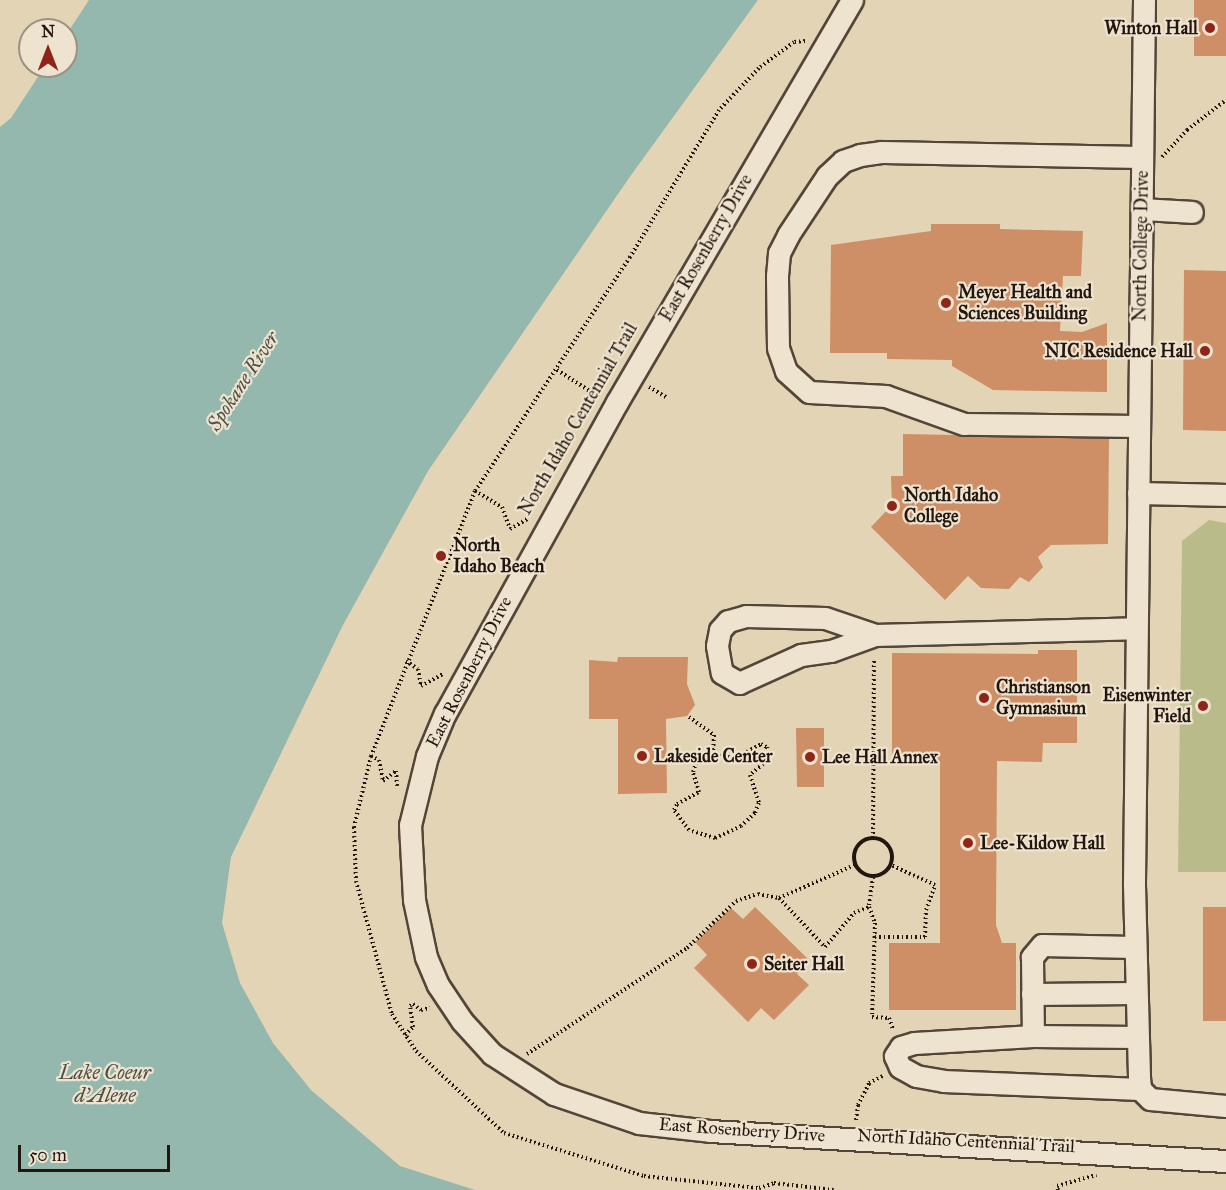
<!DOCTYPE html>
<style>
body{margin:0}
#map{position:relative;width:1226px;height:1190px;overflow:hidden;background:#e3d4b5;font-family:"IM FELL Great Primer",serif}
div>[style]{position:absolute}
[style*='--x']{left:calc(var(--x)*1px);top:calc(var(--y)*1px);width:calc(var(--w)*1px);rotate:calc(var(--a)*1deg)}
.green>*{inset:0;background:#b9bb8a}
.water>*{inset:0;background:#95b8ae}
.building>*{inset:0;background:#ce8e66}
.path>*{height:4px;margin-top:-2px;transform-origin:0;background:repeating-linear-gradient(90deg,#23160e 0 1.5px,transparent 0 4.5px)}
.path>.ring{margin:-2px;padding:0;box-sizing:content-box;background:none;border:4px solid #23160e;border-radius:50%}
.roads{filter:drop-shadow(2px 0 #534638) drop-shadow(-2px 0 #534638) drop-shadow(0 2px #534638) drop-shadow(0 -2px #534638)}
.minor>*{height:21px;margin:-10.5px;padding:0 10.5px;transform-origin:10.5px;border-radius:10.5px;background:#ede3cf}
.dots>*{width:16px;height:16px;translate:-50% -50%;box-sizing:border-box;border:3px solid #ede3cf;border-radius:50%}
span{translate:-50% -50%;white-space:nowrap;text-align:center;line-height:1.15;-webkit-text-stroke:4.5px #ede3cf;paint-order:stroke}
.poi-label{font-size:18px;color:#23160e;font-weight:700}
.right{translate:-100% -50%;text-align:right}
.left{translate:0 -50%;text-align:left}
.street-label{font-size:18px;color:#23160e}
.water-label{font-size:20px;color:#4b4f46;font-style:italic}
.north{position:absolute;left:18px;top:18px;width:60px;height:60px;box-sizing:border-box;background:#ede3cf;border:2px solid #9c9182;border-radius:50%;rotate:0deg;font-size:16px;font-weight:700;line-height:24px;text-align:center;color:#23160e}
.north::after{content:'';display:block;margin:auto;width:21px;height:27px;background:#8f2418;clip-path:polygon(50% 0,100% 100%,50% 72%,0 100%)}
.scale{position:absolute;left:18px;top:1145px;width:152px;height:27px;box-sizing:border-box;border:3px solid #23160e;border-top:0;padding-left:8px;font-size:18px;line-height:21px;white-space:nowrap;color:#23160e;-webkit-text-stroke:4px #ede3cf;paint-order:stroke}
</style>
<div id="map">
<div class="green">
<i style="clip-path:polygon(1209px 520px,1226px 523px,1226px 872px,1178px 872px,1182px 541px)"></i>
</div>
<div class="water">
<i style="clip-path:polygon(89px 0,758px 0,629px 178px,428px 471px,343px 625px,231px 857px,222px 923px,240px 983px,273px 1043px,311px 1090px,400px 1166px,475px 1190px,0 1190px,0 127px,11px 118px,45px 66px,66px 66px,66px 35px)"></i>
</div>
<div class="building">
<i style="clip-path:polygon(1194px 0,1226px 0,1226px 56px,1194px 56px)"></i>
<i style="clip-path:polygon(931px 224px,1000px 224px,1000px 229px,1083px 231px,1081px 276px,1063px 276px,1060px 331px,1082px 332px,1107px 323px,1107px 392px,993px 390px,952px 366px,952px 360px,887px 359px,887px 353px,830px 353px,831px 245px,931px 231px)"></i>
<i style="clip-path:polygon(1184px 270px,1226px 271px,1226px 431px,1183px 430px)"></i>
<i style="clip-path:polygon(903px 434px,1109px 438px,1108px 544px,1051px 545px,1038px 557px,1043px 567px,1029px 582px,1020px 577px,1009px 589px,981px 588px,968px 576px,945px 600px,871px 527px,892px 505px,891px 476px,903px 476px)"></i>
<i style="clip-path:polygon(1038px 650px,1077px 650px,1077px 743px,1043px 743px,1042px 762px,997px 761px,996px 925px,1002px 943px,1016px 943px,1016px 1010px,889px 1010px,889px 943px,940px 943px,940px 761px,892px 761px,892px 653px,1038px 654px)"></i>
<i style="clip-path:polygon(618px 657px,688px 657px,687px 684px,695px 705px,687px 716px,666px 719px,667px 793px,618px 794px,618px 719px,589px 719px,589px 660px,617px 662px)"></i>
<i style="clip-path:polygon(796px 728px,824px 728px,824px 787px,797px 787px)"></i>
<i style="clip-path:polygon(755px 907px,810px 961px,797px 974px,809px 985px,774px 1020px,761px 1008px,748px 1022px,694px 968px,707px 955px,695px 942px,731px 908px,743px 919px)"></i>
<i style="clip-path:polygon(1203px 907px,1226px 907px,1226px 1021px,1203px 1021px)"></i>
</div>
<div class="path">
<i style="--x:805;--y:41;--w:11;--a:175"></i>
<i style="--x:794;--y:42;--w:44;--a:143.4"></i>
<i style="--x:759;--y:68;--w:58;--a:133.6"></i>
<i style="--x:719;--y:110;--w:172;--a:121.2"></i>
<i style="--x:630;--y:257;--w:281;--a:123.5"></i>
<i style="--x:475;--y:491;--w:285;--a:111.4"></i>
<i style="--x:371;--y:756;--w:73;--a:103.5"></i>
<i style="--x:354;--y:827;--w:54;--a:87.9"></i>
<i style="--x:356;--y:881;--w:138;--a:74.9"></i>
<i style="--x:392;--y:1014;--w:44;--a:57"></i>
<i style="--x:416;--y:1051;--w:120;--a:43"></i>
<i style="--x:504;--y:1133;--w:146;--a:17.1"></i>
<i style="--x:644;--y:1176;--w:116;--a:6"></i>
<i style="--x:759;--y:1188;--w:16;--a:-18"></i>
<i style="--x:774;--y:1183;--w:60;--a:6.7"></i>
<i style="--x:1162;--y:157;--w:37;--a:-47"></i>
<i style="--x:1187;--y:130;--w:49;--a:-37.6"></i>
<i style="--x:557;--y:370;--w:50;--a:32.7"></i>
<i style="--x:649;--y:387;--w:21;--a:31"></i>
<i style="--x:475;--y:491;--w:31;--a:31"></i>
<i style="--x:502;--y:507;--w:23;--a:70"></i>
<i style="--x:510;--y:529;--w:22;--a:-30"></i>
<i style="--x:406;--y:661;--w:14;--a:34"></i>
<i style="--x:418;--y:669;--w:17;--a:80"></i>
<i style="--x:421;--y:686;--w:25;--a:-29"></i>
<i style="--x:689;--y:717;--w:31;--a:36"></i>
<i style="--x:714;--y:735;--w:21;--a:93"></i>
<i style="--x:761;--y:744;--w:7;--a:27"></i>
<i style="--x:767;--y:747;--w:11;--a:75"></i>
<i style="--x:770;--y:758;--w:26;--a:140"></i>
<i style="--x:750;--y:775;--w:29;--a:72"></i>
<i style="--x:759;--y:803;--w:11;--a:112"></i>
<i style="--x:755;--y:813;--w:19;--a:137"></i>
<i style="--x:741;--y:826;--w:29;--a:155"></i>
<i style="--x:715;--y:838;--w:27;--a:-163"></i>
<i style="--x:689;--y:830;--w:25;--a:-127"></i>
<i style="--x:674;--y:810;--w:7;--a:-63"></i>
<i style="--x:677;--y:804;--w:25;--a:-29"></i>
<i style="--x:699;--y:792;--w:21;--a:-107"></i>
<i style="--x:693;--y:772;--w:9;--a:-72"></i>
<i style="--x:696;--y:763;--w:16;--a:-30"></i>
<i style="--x:710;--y:755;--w:25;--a:7"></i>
<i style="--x:735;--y:758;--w:30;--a:-28"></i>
<i style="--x:371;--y:756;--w:9;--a:27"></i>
<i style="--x:379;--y:760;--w:21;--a:79"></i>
<i style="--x:383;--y:781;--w:16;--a:-38"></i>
<i style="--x:396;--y:771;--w:15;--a:86"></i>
<i class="ring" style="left:854px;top:838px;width:34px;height:34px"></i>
<i style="--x:873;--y:838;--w:180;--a:-89.7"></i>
<i style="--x:873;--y:877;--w:30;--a:98"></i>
<i style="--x:869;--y:907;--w:17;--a:69"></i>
<i style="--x:875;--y:923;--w:94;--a:91.8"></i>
<i style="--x:872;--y:1017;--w:17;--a:3"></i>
<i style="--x:889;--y:1018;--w:12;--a:70"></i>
<i style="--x:779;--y:898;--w:83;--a:-23.5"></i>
<i style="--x:875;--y:937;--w:50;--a:0"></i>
<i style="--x:925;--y:937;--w:27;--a:-88"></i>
<i style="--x:926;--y:910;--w:27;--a:-70"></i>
<i style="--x:935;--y:885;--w:48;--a:-155.6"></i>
<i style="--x:405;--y:1035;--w:11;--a:-45"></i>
<i style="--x:413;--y:1027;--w:21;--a:-98"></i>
<i style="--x:410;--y:1006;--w:4;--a:-34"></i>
<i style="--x:413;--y:1004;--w:10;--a:37"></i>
<i style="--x:421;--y:1010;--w:9;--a:-13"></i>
<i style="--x:527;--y:1054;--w:192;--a:-33.5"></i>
<i style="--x:687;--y:948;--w:68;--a:-43.8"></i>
<i style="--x:736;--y:901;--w:23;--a:-18"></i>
<i style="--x:758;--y:894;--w:21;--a:11"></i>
<i style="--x:779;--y:898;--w:67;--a:46.8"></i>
<i style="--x:825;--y:947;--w:45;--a:-49.5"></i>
<i style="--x:854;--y:913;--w:16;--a:-22"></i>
<i style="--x:856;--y:1120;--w:15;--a:-82"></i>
<i style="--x:858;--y:1105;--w:25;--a:-63"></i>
<i style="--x:869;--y:1083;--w:16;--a:-27"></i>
<i style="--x:1058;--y:1190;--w:4;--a:-104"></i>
<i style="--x:1057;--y:1186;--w:41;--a:-15.8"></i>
</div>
<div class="roads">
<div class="minor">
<i style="--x:852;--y:0;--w:466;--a:120.3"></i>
<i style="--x:617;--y:402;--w:355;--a:118.9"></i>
<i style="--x:445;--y:713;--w:47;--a:112.7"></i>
<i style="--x:427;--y:756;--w:71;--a:103.8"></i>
<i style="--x:410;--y:825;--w:75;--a:86.9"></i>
<i style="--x:414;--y:900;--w:58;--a:78.1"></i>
<i style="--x:426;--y:957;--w:30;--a:67"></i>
<i style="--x:438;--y:985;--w:43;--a:56.3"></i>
<i style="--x:462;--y:1021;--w:45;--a:47.7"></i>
<i style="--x:492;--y:1054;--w:74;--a:32.8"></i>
<i style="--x:554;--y:1094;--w:90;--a:18.8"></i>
<i style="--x:639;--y:1123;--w:71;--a:6.4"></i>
<i style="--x:710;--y:1131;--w:517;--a:3.33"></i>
<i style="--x:1144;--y:0;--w:885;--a:90.65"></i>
<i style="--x:1134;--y:885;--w:192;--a:88.5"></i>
<i style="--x:1139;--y:1077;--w:12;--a:85"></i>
<i style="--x:1140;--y:1089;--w:14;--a:45"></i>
<i style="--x:1150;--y:1099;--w:76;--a:5.3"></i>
<i style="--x:1142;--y:209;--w:50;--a:3.4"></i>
<i style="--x:1138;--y:426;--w:174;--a:-179.3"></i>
<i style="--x:964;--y:424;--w:83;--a:-160.3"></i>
<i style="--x:886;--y:396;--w:77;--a:-177"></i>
<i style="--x:809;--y:392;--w:31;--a:-138"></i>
<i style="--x:786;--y:371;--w:24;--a:-109"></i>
<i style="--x:778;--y:348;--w:72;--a:-90.8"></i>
<i style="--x:777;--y:276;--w:23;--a:-85"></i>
<i style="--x:779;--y:253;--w:20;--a:-63"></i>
<i style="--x:788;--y:235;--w:71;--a:-56.5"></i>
<i style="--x:827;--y:176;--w:22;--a:-43"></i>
<i style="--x:843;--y:161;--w:18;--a:-19"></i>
<i style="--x:860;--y:155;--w:21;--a:-8"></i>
<i style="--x:881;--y:152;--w:261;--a:1.1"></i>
<i style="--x:1138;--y:493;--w:88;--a:1.3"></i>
<i style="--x:875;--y:635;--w:53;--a:-161.2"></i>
<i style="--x:825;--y:618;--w:79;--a:-178.5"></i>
<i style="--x:746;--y:616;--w:19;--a:164"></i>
<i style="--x:728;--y:621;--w:12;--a:132"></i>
<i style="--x:720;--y:630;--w:16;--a:101"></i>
<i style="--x:717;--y:646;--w:27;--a:80"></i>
<i style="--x:722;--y:673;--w:20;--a:30"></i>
<i style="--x:739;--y:683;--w:68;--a:-24.3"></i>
<i style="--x:801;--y:655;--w:30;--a:-8"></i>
<i style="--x:831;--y:651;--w:47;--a:-20"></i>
<i style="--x:875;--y:635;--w:260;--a:-1.5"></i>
<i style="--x:1134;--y:947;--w:92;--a:-178.8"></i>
<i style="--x:1042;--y:945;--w:16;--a:130"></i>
<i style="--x:1032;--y:957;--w:79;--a:89.3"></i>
<i style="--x:1033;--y:1036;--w:119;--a:176.6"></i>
<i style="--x:914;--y:1043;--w:14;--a:163"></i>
<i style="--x:901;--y:1047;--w:11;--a:124"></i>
<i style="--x:895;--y:1056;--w:12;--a:66"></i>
<i style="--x:900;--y:1067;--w:18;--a:29"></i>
<i style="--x:916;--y:1076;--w:27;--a:10"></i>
<i style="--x:943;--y:1081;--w:197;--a:2.3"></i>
<i style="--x:1032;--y:994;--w:103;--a:-0.6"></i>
<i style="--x:1033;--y:1036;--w:103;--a:0.6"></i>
</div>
</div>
<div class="dots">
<i style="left:1210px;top:28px;background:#8f2418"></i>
<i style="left:946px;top:303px;background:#8f2418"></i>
<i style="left:1205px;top:351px;background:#8f2418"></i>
<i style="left:892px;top:506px;background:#8f2418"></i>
<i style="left:441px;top:556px;background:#8f2418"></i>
<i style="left:984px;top:698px;background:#8f2418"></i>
<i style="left:1203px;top:706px;background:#8f2418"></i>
<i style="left:642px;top:756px;background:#8f2418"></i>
<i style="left:810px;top:757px;background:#8f2418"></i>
<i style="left:968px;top:843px;background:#8f2418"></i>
<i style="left:752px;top:964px;background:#8f2418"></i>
</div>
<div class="poi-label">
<span class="right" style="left:1198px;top:28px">Winton Hall</span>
<span class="left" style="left:958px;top:303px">Meyer Health and<br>Sciences Building</span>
<span class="right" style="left:1193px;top:351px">NIC Residence Hall</span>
<span class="left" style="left:904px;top:506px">North Idaho<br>College</span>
<span class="left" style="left:453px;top:556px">North<br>Idaho Beach</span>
<span class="left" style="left:996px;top:698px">Christianson<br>Gymnasium</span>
<span class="right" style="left:1191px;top:706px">Eisenwinter<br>Field</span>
<span class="left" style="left:654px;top:756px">Lakeside Center</span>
<span class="left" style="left:822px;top:757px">Lee Hall Annex</span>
<span class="left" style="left:980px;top:843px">Lee-Kildow Hall</span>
<span class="left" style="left:764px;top:964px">Seiter Hall</span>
</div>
<div class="street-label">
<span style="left:1141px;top:246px;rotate:-89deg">North College Drive</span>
<span style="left:706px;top:248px;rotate:-60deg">East Rosenberry Drive</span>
<span style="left:578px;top:419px;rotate:-60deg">North Idaho Centennial Trail</span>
<span style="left:469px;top:672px;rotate:-63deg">East Rosenberry Drive</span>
<span style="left:742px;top:1130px;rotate:4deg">East Rosenberry Drive</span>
<span style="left:966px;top:1141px;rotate:3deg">North Idaho Centennial Trail</span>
</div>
<div class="water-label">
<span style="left:243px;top:381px;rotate:-57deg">Spokane River</span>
<span style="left:105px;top:1084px">Lake Coeur<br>d'Alene</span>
</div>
<div class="north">N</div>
<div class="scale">50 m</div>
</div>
